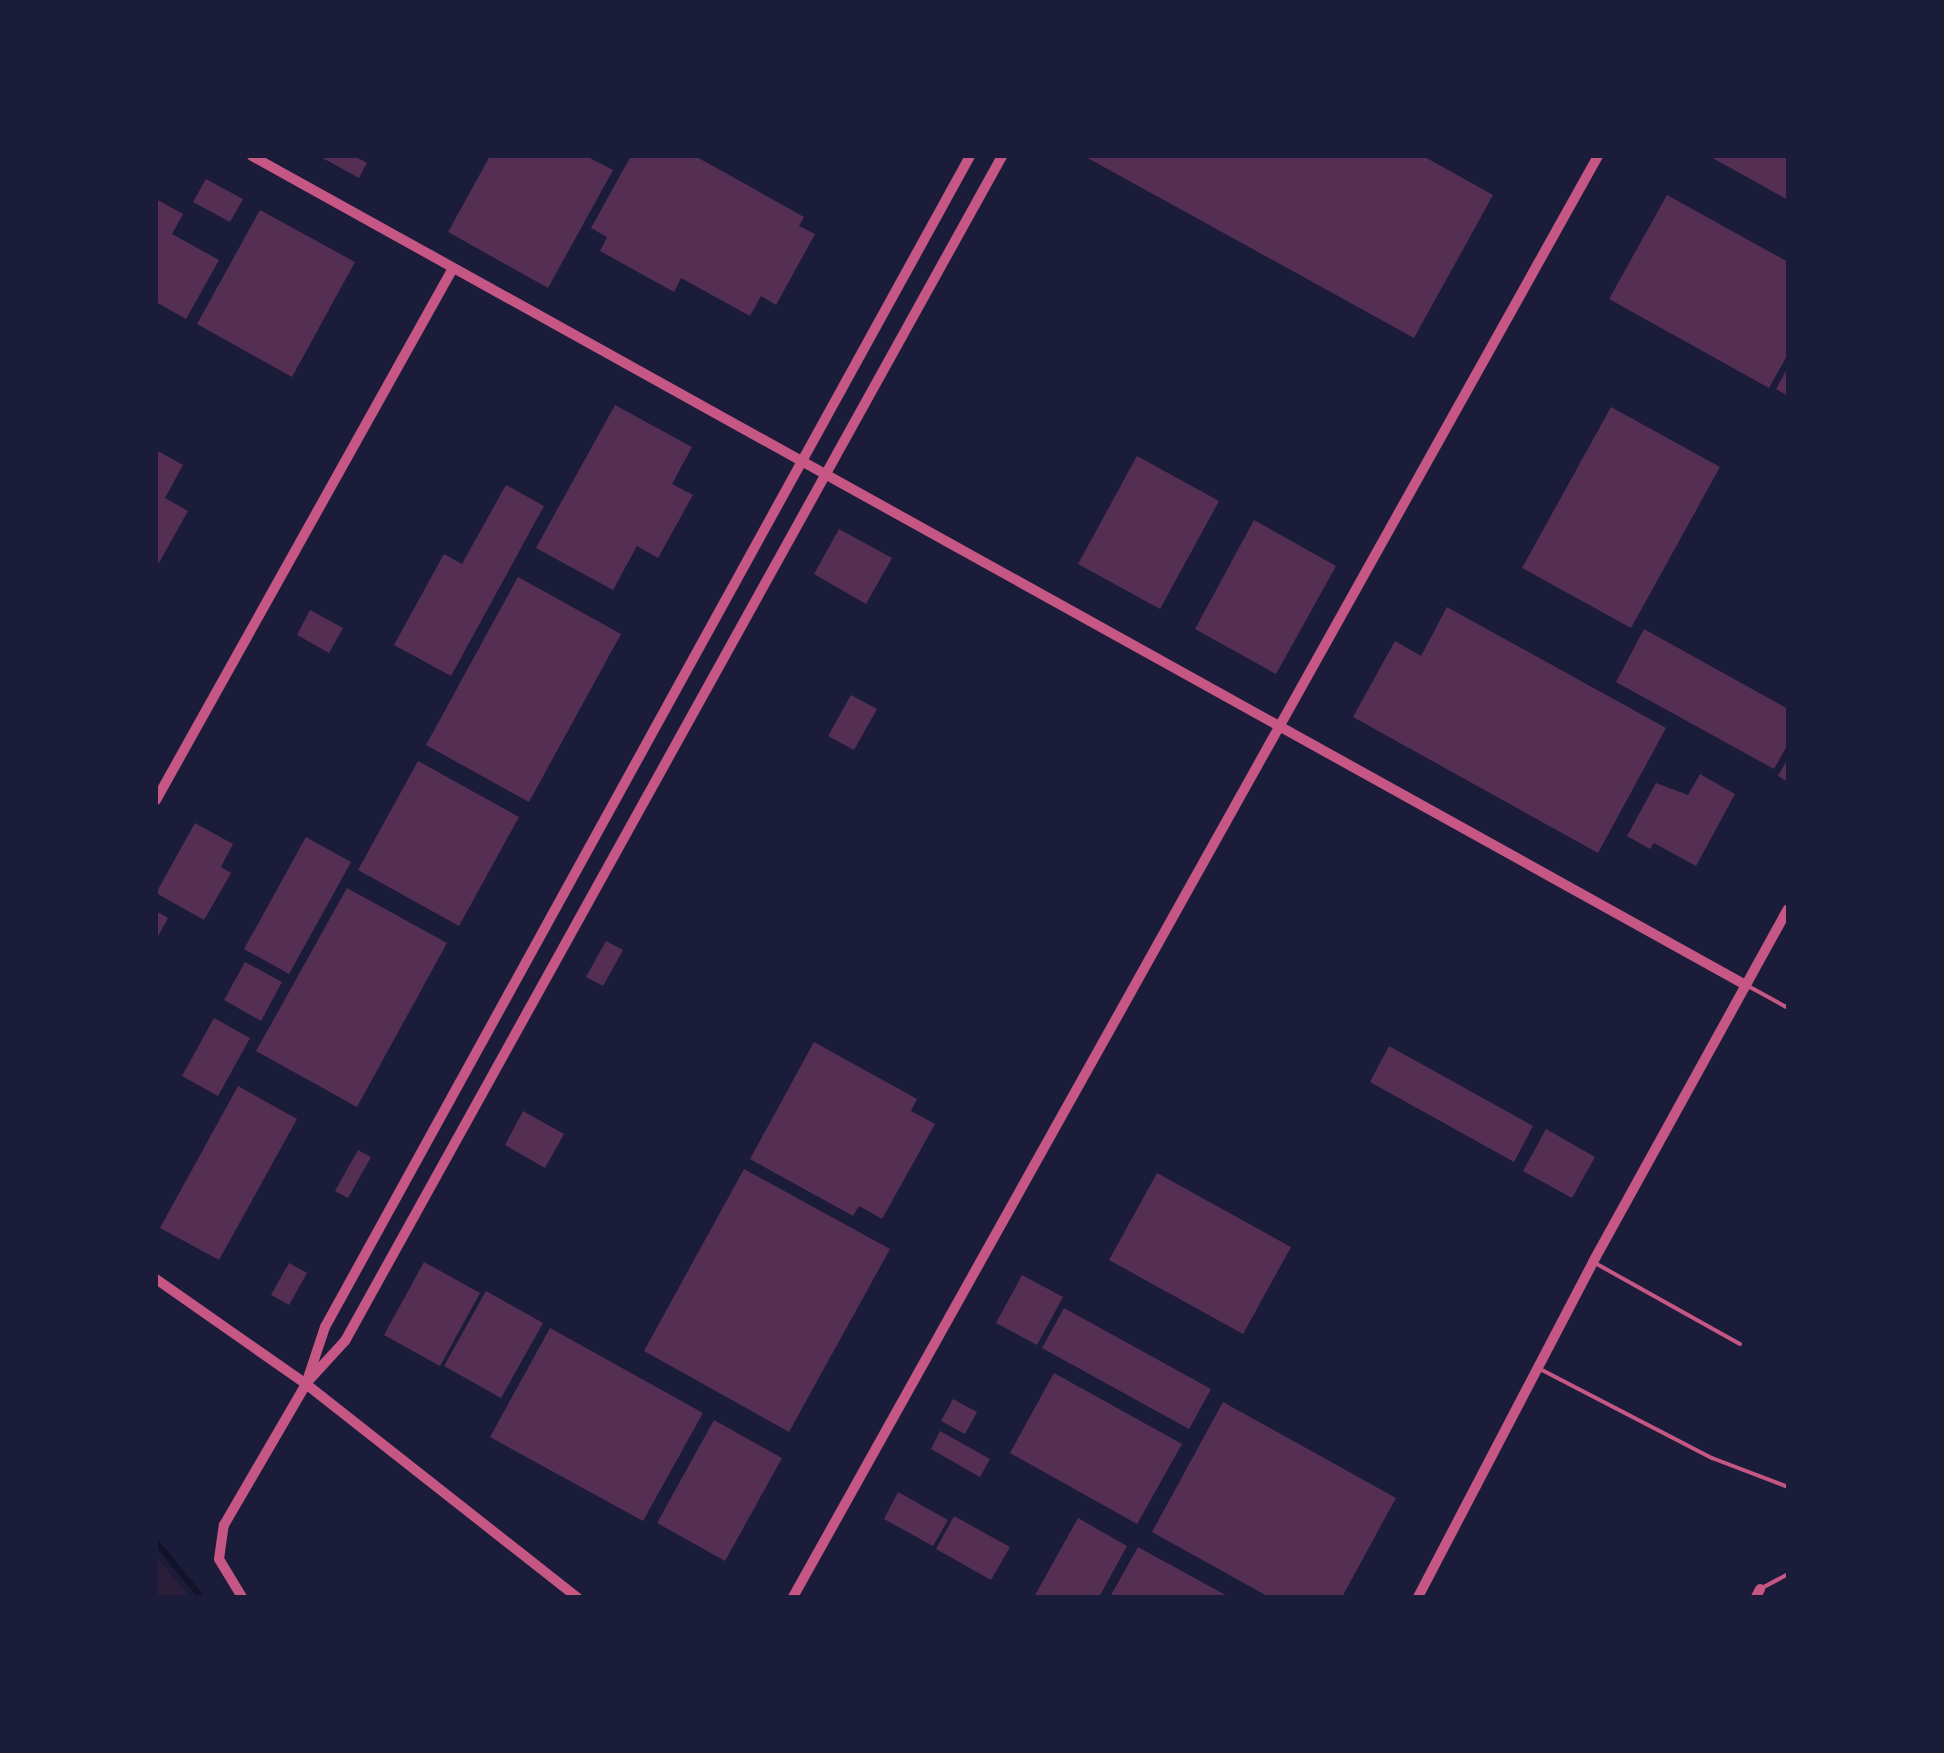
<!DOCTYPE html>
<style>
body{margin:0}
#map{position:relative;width:1944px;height:1753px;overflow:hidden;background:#1b1b3a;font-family:"Exo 2",sans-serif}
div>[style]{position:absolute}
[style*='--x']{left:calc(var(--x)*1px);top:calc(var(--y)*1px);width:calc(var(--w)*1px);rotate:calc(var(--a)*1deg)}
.green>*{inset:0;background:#2a1e3b}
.stream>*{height:6px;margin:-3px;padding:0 3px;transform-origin:3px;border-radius:3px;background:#12122b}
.building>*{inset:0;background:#542f53}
.service>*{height:4px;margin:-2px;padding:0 2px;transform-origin:2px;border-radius:2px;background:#c65784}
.tertiary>*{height:10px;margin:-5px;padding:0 5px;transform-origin:5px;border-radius:5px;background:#c65784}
span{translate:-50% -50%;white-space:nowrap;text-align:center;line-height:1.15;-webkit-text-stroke:6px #1b1b3a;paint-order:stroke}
.frame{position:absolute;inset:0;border:158px solid #1b1b3a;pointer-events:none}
</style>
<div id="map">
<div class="green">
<i style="clip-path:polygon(156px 1556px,182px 1588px,189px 1597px,156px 1597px)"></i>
</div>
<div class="stream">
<i style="--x:156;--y:1542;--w:71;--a:50.7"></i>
</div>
<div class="building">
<i style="clip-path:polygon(319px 156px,354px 156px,367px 163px,359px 178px)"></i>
<i style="clip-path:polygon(490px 156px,586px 156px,613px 170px,548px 288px,448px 232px)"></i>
<i style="clip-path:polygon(631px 156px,695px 156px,804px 217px,799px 226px,815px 234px,776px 305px,761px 296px,750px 316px,681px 278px,674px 292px,600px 251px,607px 237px,591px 228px)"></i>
<i style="clip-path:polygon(1084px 156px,1423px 156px,1493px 195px,1414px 338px)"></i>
<i style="clip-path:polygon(1709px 156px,1788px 156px,1788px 200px)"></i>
<i style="clip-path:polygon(206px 179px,243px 199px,230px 222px,193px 202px)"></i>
<i style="clip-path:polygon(1667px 195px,1788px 262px,1788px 354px,1769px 388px,1609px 299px)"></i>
<i style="clip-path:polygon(156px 199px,183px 214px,172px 234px,219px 260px,186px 319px,156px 302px)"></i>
<i style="clip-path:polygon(260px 210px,355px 262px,292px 377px,197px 324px)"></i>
<i style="clip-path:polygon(1788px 367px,1788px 396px,1776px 389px)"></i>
<i style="clip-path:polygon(615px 405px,692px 447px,672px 484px,693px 495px,658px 558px,637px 546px,613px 590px,536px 548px)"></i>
<i style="clip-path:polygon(1611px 407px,1720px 467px,1631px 628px,1522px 568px)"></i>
<i style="clip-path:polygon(156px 450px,183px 465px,165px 498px,188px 511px,156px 568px)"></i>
<i style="clip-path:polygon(1137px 456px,1219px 501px,1160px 609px,1078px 564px)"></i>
<i style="clip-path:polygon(506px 485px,544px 506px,451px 676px,394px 645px,444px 554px,462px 564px)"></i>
<i style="clip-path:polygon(1254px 520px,1336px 566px,1276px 674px,1195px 629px)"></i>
<i style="clip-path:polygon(839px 529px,892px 558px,866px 604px,814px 574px)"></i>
<i style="clip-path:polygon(518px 577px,621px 634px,529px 802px,426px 745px)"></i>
<i style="clip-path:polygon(1447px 607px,1666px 728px,1598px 853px,1353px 717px,1395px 641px,1421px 656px)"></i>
<i style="clip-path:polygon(310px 610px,343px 628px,329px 653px,297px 635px)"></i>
<i style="clip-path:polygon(1644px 629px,1788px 709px,1788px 744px,1774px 769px,1616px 682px)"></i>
<i style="clip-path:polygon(851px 695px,877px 709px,854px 750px,828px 736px)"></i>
<i style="clip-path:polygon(1788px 758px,1788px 782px,1778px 776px)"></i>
<i style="clip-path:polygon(418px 761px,519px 817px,459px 926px,358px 870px)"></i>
<i style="clip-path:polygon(1700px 774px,1735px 794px,1696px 866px,1654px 843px,1650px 849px,1627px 836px,1656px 783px,1688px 795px)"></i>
<i style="clip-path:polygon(195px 823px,233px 844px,221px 867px,231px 873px,204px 920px,156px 893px)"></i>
<i style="clip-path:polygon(306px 837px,351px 862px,289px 974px,244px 949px)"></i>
<i style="clip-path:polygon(347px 888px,447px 943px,357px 1107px,256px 1051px)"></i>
<i style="clip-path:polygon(156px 911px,168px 918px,156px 940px)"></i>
<i style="clip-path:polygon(606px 941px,623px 950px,603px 986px,586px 977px)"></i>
<i style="clip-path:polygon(245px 962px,282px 982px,261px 1021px,224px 1000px)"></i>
<i style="clip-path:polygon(214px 1018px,250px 1038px,218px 1096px,182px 1076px)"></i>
<i style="clip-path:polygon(814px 1042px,917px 1099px,911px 1111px,935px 1124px,882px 1219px,859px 1206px,853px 1216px,750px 1159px)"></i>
<i style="clip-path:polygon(1389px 1046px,1533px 1126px,1514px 1162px,1370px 1082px)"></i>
<i style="clip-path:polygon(238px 1086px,297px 1119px,219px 1260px,160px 1228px)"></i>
<i style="clip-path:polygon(523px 1111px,564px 1134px,545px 1168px,505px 1145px)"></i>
<i style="clip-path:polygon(1546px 1129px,1595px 1157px,1572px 1198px,1523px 1171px)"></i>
<i style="clip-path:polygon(358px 1150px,371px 1157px,348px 1198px,335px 1191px)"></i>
<i style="clip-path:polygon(744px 1169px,890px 1249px,789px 1432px,644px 1351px)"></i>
<i style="clip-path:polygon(1157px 1173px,1291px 1247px,1243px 1334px,1109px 1260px)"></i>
<i style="clip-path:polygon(424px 1262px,480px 1293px,440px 1366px,384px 1335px)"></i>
<i style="clip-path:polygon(289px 1263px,307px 1273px,289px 1305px,271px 1295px)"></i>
<i style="clip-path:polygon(1022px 1275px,1063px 1297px,1037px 1345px,996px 1323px)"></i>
<i style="clip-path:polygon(486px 1291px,543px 1323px,501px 1398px,444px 1366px)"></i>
<i style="clip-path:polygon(1064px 1308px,1211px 1389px,1189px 1429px,1042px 1348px)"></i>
<i style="clip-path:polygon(550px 1328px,703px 1413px,643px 1521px,490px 1437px)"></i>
<i style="clip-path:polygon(1054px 1373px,1182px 1444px,1137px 1524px,1010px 1453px)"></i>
<i style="clip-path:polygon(953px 1399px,977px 1412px,965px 1434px,941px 1421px)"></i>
<i style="clip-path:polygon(1223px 1402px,1396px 1498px,1342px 1597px,1269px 1597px,1152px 1532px)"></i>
<i style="clip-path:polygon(714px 1420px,782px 1458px,725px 1561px,657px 1523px)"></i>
<i style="clip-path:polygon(940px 1431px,990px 1459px,980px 1477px,931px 1449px)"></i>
<i style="clip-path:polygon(898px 1492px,948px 1520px,933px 1546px,884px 1519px)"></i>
<i style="clip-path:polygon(954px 1516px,1010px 1547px,991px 1580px,936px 1549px)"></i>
<i style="clip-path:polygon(1078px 1518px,1127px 1546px,1099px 1597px,1034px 1597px)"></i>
<i style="clip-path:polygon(1138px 1547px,1229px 1597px,1110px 1597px)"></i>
</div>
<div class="service">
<i style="--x:1748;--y:986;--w:46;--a:28.8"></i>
<i style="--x:1595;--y:1263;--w:166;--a:29.2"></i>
<i style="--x:1540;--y:1369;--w:194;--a:27.4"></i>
<i style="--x:1712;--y:1458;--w:81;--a:20.9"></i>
<i style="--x:1760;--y:1589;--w:32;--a:-28"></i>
</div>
<div class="tertiary">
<i style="--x:252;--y:156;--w:1709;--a:29.03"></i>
<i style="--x:156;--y:800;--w:607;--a:-60.82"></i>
<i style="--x:156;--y:1279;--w:183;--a:35"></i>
<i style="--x:306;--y:1384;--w:345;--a:38.2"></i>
<i style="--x:310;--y:1379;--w:52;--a:-47.4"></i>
<i style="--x:345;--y:1341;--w:1355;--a:-60.99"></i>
<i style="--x:242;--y:1597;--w:44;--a:-121.2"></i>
<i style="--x:219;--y:1559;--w:34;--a:-82"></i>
<i style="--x:224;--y:1525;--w:163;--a:-59.8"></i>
<i style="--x:306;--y:1384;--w:60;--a:-71.6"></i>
<i style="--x:325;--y:1327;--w:1337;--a:-61.15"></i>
<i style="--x:793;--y:1597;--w:1651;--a:-60.81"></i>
<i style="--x:1418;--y:1597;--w:378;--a:-62.4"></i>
<i style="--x:1593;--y:1262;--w:403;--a:-61.1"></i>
<i style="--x:1756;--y:1597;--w:9;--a:-63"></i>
</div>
<div class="frame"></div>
</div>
